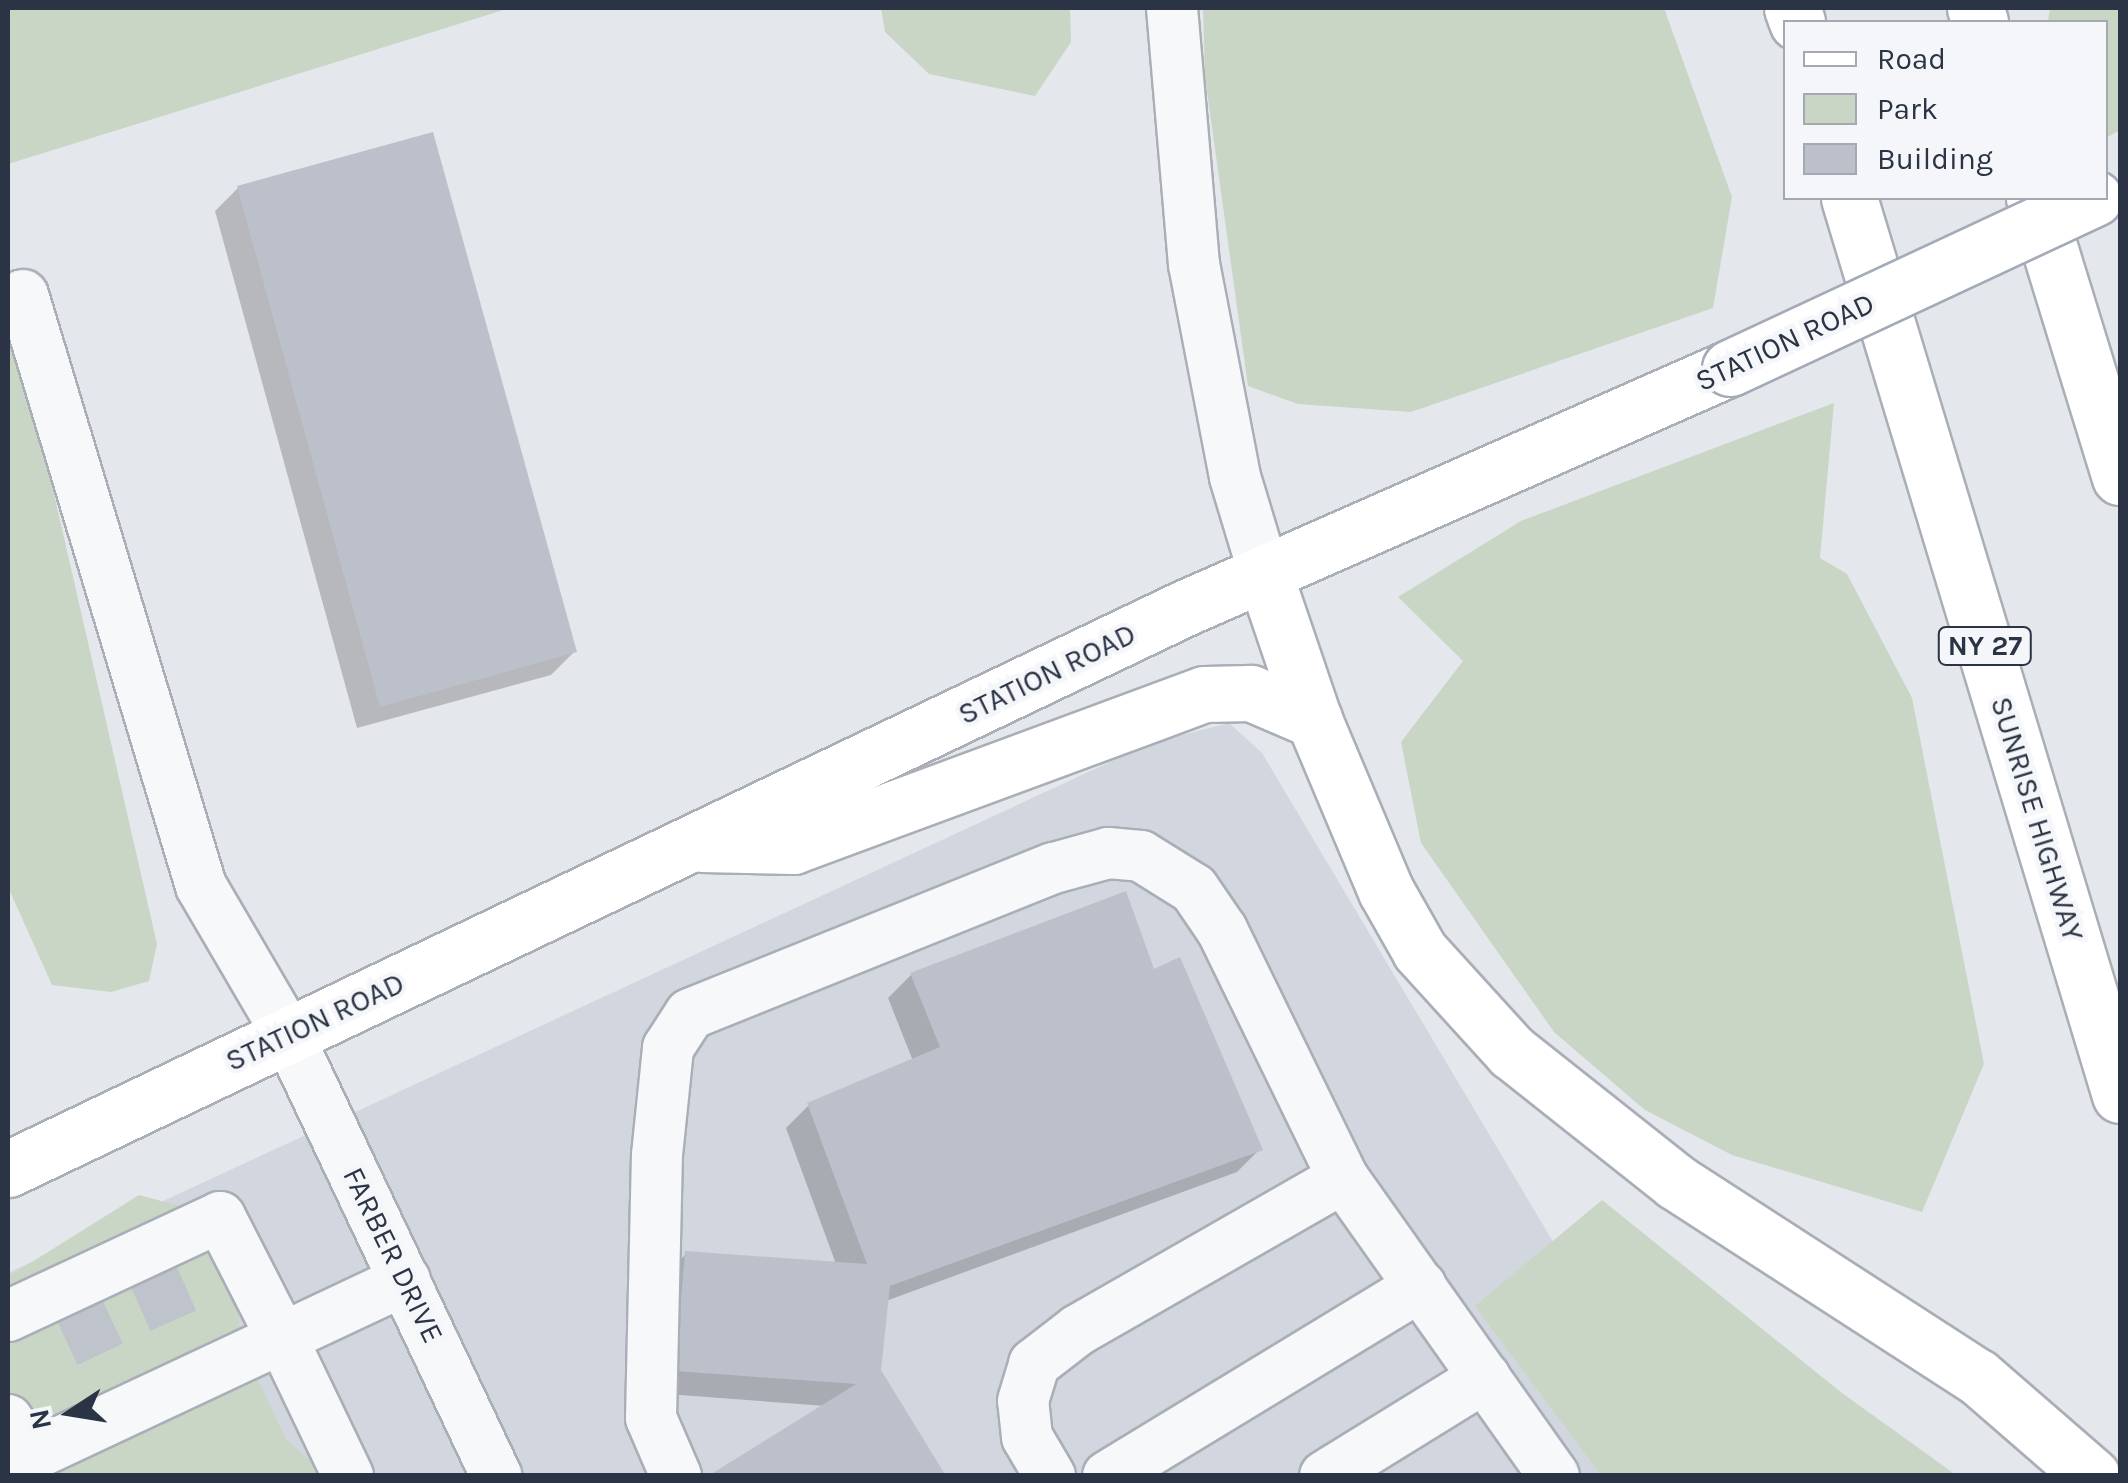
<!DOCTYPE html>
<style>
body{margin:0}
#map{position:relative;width:2128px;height:1483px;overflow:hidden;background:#e4e7ec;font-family:Karla,sans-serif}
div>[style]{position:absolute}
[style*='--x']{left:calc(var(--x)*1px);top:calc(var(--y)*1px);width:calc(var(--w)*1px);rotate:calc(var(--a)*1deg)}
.built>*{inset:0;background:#d2d6de}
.green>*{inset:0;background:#c9d6c5}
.shadow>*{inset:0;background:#0003}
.building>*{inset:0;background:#bbc0ca}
.minor-tunnel>*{height:50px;margin-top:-25px;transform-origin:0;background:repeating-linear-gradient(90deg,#bfc3cb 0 50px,transparent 0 75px)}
.roads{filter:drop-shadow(2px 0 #a9aeb7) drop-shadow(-2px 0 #a9aeb7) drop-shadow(0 2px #a9aeb7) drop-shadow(0 -2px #a9aeb7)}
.minor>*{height:50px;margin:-25px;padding:0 25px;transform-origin:25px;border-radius:25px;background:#f7f8fa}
.major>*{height:55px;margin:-27.5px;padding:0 27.5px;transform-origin:27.5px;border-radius:27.5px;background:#fff}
.highway>*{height:55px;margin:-27.5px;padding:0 27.5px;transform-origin:27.5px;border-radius:27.5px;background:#fff}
.bridges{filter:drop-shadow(2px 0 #a3abb8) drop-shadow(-2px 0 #a3abb8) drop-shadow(0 2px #a3abb8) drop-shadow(0 -2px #a3abb8)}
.major-bridge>*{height:55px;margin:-27.5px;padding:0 27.5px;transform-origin:27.5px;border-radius:27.5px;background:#fff}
span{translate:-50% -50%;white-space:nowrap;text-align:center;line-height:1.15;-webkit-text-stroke:9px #f4f6f9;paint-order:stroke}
.shield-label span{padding:2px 8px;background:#f4f6f9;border:2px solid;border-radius:8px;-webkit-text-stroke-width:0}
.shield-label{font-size:28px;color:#2b3445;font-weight:700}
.street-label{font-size:30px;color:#2b3445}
.frame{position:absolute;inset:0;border:10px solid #2b3445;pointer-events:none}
.legend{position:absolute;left:1783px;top:20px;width:325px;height:180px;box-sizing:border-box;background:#f4f6f9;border:2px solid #a4a8b1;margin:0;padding:12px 18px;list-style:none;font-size:30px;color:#2b3445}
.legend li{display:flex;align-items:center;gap:20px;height:50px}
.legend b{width:50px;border:2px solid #a4a8b1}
.north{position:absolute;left:20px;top:1363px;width:100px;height:100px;-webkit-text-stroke:8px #f4f6f9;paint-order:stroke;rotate:258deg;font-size:28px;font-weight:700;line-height:40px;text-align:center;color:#2b3445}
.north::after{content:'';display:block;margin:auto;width:35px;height:45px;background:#2b3445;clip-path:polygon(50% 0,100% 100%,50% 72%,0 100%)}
</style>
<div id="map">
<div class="built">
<i style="clip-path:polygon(1229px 723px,1262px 753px,1692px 1475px,8px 1475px,8px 1273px,1151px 743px)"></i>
</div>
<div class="green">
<i style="clip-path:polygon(8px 8px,510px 8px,8px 164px)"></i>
<i style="clip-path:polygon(881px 8px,1070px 8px,1071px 42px,1035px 96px,929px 74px,885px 32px)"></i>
<i style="clip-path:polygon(1203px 8px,1664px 8px,1732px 197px,1713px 308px,1411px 412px,1298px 404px,1248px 386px,1205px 77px)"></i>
<i style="clip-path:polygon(2050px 8px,2120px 8px,2120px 130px,2106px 138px,2106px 22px,2048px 22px)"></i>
<i style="clip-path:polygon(8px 293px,157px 944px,149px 981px,111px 992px,52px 985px,8px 887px)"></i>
<i style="clip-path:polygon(1834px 403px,1820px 558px,1847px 574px,1912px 698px,1984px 1064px,1922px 1212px,1732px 1155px,1645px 1110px,1554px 1032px,1421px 843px,1401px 742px,1463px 661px,1398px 597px,1521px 521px)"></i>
<i style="clip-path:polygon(139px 1195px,217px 1216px,233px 1263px,242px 1347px,286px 1439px,326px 1475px,8px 1476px,8px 1277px)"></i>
<i style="clip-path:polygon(1602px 1200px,1842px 1393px,1956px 1475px,1601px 1475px,1475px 1306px)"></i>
</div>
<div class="shadow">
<i style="clip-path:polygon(238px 188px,574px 652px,551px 675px,357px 728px,215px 211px)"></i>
<i style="clip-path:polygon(1152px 972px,1260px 1149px,1237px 1172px,886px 1301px,878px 1371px,826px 1406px,653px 1393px,663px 1277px,686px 1254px,836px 1264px,786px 1128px,809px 1105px,913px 1061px,888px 998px,911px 975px)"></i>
</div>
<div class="building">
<i style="clip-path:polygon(433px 132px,577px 652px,380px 707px,237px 186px)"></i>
<i style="clip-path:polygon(1126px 891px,1154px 969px,1180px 957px,1263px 1150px,890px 1286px,881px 1370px,946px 1476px,708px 1476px,856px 1384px,675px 1371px,685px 1251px,867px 1264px,807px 1103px,940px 1047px,910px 973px)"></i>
</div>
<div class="minor-tunnel">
<i style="--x:153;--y:1275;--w:69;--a:66"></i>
<i style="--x:79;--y:1309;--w:71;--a:64.9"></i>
</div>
<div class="roads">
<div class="minor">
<i style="--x:1172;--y:8;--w:257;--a:85.1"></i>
<i style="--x:1194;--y:264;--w:217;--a:79.1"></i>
<i style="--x:1235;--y:477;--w:100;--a:73.2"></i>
<i style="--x:23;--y:295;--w:617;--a:73.24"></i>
<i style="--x:201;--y:886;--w:173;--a:59.7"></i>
<i style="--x:288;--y:1035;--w:488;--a:64.7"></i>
<i style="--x:8;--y:1316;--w:234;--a:-25"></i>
<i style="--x:220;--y:1217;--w:136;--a:62.9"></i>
<i style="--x:282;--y:1338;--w:136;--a:-25.2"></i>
<i style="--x:8;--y:1420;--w:42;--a:64.7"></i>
<i style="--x:26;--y:1458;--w:283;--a:-25.1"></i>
<i style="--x:282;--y:1338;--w:153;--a:64.4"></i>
<i style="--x:676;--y:1476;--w:63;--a:-113.3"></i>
<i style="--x:651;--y:1418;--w:263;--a:-88.7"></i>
<i style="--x:657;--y:1155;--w:108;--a:-84.1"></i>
<i style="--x:668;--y:1048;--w:40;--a:-57.1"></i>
<i style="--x:690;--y:1014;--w:392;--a:-21.9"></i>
<i style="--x:1054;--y:868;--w:56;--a:-15.5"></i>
<i style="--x:1108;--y:853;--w:33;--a:5"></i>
<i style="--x:1141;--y:856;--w:62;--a:31.9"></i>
<i style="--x:1194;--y:889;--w:50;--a:55.7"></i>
<i style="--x:1222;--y:930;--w:276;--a:64"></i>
<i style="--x:1343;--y:1178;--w:365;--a:54.7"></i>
<i style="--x:1050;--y:1476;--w:45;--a:-120.5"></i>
<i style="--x:1027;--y:1437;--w:36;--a:-96"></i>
<i style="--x:1023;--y:1401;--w:39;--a:-73"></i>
<i style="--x:1034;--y:1364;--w:56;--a:-37.7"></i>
<i style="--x:1078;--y:1330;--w:305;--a:-29.8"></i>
<i style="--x:1108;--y:1476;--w:366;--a:-31.3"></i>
<i style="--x:1325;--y:1476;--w:188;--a:-31.7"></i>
</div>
<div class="major">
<i style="--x:702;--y:844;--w:91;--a:1.3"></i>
<i style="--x:793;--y:846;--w:438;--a:-20.3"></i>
<i style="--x:1204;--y:694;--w:47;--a:-1.2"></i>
<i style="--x:1251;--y:693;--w:69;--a:23.2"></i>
<i style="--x:8;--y:1169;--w:1306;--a:-25.49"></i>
<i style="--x:1187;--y:607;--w:593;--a:-23.76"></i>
</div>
<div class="highway">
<i style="--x:1792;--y:8;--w:15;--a:70"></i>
<i style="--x:1975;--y:8;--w:15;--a:70"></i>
<i style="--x:1849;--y:198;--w:937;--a:73.19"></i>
<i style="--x:2034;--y:198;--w:292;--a:72.9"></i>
<i style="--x:1264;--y:573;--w:155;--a:71.2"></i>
<i style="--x:1314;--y:720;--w:186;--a:67.2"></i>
<i style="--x:1386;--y:891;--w:69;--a:60.5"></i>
<i style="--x:1420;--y:951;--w:137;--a:47.7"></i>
<i style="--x:1512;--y:1052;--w:209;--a:38.4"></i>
<i style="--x:1676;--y:1182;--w:359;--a:32.9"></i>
<i style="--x:1978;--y:1377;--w:151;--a:41"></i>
</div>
</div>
<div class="bridges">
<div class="major-bridge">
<i style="--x:1730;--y:368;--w:402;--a:-25"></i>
</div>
</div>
<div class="shield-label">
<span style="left:1985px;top:646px">NY 27</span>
</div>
<div class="street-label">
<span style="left:1785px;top:342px;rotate:-25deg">STATION ROAD</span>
<span style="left:1047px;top:674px;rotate:-26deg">STATION ROAD</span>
<span style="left:2037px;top:819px;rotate:73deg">SUNRISE HIGHWAY</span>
<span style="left:315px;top:1022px;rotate:-25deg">STATION ROAD</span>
<span style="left:393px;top:1255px;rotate:64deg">FARBER DRIVE</span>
</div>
<div class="frame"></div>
<ul class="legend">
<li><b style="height:12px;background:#fff"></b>Road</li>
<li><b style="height:28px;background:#c9d6c5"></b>Park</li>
<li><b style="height:28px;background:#bbc0ca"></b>Building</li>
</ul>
<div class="north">N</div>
</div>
